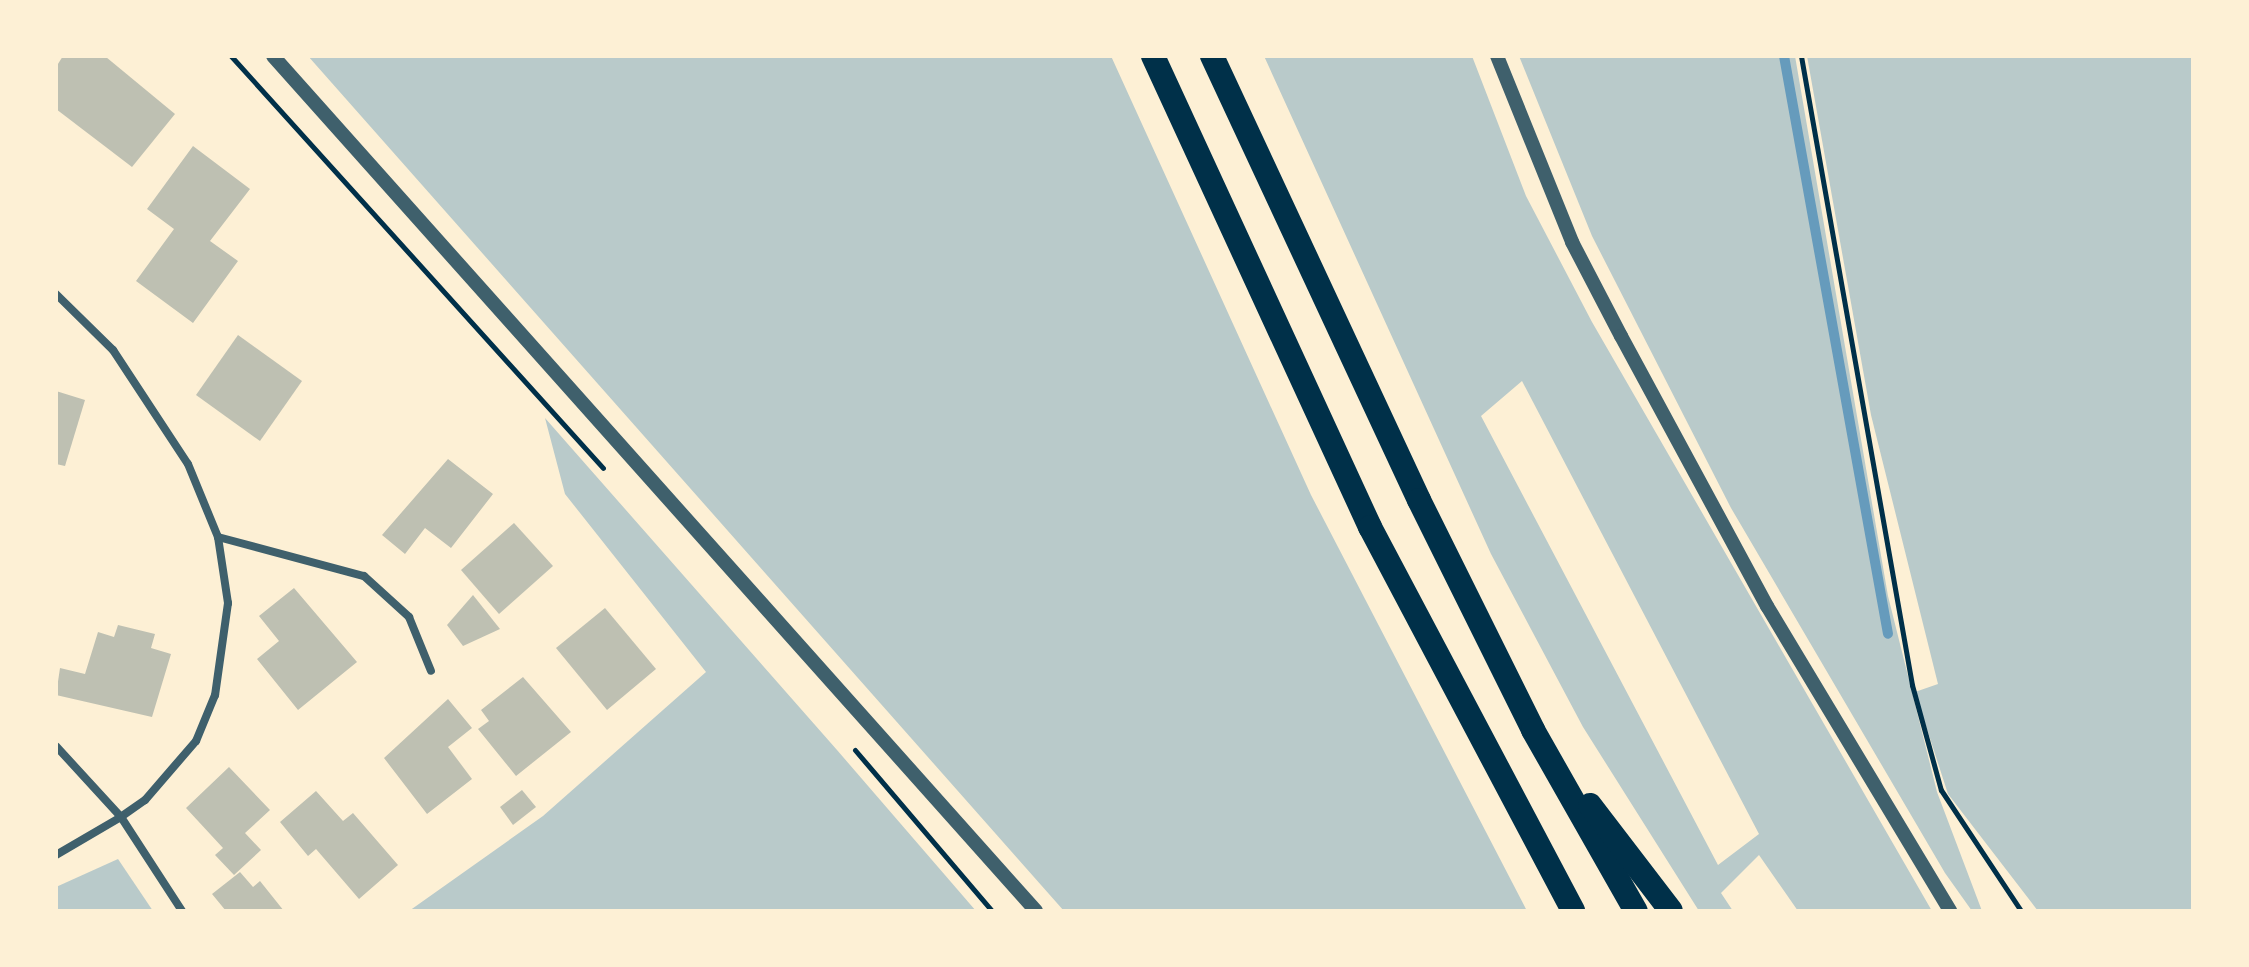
<!DOCTYPE html>
<style>
body{margin:0}
#map{position:relative;width:2249px;height:967px;overflow:hidden;background:#fdf0d5;font-family:Quicksand,sans-serif}
div>[style]{position:absolute}
[style*='--x']{left:calc(var(--x)*1px);top:calc(var(--y)*1px);width:calc(var(--w)*1px);rotate:calc(var(--a)*1deg)}
.green>*{inset:0;background:#b9caca}
.stream>*{height:10px;margin:-5px;padding:0 5px;transform-origin:5px;border-radius:5px;background:#669bbc}
.building>*{inset:0;background:#bec0b2}
.path>*{height:5px;margin:-2.5px;padding:0 2.5px;transform-origin:2.5px;border-radius:2.5px;background:#003049}
.minor>*{height:8px;margin:-4px;padding:0 4px;transform-origin:4px;border-radius:4px;background:#3f606c}
.tertiary>*{height:14px;margin:-7px;padding:0 7px;transform-origin:7px;border-radius:7px;background:#3f606c}
.motorway>*{height:24px;margin:-12px;padding:0 12px;transform-origin:12px;border-radius:12px;background:#003049}
span{translate:-50% -50%;white-space:nowrap;text-align:center;line-height:1.15;-webkit-text-stroke:8px #fdf0d5;paint-order:stroke}
.frame{position:absolute;inset:0;border:58px solid #fdf0d5;pointer-events:none}
</style>
<div id="map">
<div class="green">
<i style="clip-path:polygon(308px 56px,1111px 56px,1311px 495px,1527px 911px,1064px 911px)"></i>
<i style="clip-path:polygon(evenodd,1264px 56px,1472px 56px,1526px 196px,1592px 322px,1932px 911px,1798px 911px,1759px 855px,1721px 893px,1733px 911px,1699px 911px,1583px 727px,1491px 554px,1264px 56px,1522px 381px,1759px 834px,1718px 865px,1481px 416px,1522px 381px)"></i>
<i style="clip-path:polygon(1519px 56px,1795px 56px,1888px 596px,1937px 792px,1982px 911px,1972px 911px,1945px 873px,1731px 508px,1592px 236px)"></i>
<i style="clip-path:polygon(1807px 56px,2193px 56px,2193px 911px,2038px 911px,1948px 794px,1915px 692px,1938px 684px,1871px 415px)"></i>
<i style="clip-path:polygon(545px 418px,837px 750px,976px 911px,409px 911px,543px 816px,706px 672px,565px 494px)"></i>
<i style="clip-path:polygon(118px 859px,153px 911px,56px 911px,56px 887px)"></i>
</div>
<div class="stream">
<i style="--x:1784;--y:56;--w:587;--a:79.8"></i>
</div>
<div class="building">
<i style="clip-path:polygon(63px 56px,106px 57px,175px 114px,132px 167px,56px 109px,56px 67px)"></i>
<i style="clip-path:polygon(193px 146px,250px 189px,210px 241px,238px 261px,193px 323px,136px 281px,174px 229px,147px 209px)"></i>
<i style="clip-path:polygon(238px 335px,302px 381px,260px 441px,196px 395px)"></i>
<i style="clip-path:polygon(56px 391px,85px 400px,65px 466px,56px 464px)"></i>
<i style="clip-path:polygon(448px 459px,493px 494px,451px 548px,425px 528px,405px 554px,382px 535px)"></i>
<i style="clip-path:polygon(514px 523px,553px 566px,499px 614px,461px 570px)"></i>
<i style="clip-path:polygon(294px 588px,357px 662px,298px 710px,257px 659px,279px 641px,259px 616px)"></i>
<i style="clip-path:polygon(473px 595px,500px 629px,463px 646px,447px 625px)"></i>
<i style="clip-path:polygon(605px 608px,656px 669px,607px 710px,556px 648px)"></i>
<i style="clip-path:polygon(118px 625px,155px 634px,151px 648px,171px 654px,152px 717px,56px 695px,60px 668px,85px 674px,98px 632px,114px 637px)"></i>
<i style="clip-path:polygon(523px 677px,571px 732px,516px 776px,478px 729px,489px 721px,481px 710px)"></i>
<i style="clip-path:polygon(448px 699px,472px 728px,448px 747px,472px 779px,427px 814px,384px 758px)"></i>
<i style="clip-path:polygon(229px 767px,270px 810px,245px 833px,261px 850px,234px 875px,215px 855px,223px 848px,186px 808px)"></i>
<i style="clip-path:polygon(522px 790px,536px 807px,513px 825px,500px 807px)"></i>
<i style="clip-path:polygon(316px 791px,343px 821px,353px 813px,398px 865px,359px 899px,316px 849px,308px 856px,280px 822px)"></i>
<i style="clip-path:polygon(240px 872px,253px 887px,260px 881px,284px 911px,226px 911px,212px 894px)"></i>
</div>
<div class="path">
<i style="--x:231;--y:56;--w:555;--a:47.92"></i>
<i style="--x:1801;--y:56;--w:639;--a:79.99"></i>
<i style="--x:1912;--y:685;--w:109;--a:74.6"></i>
<i style="--x:1941;--y:790;--w:145;--a:56.5"></i>
<i style="--x:855;--y:750;--w:211;--a:49.6"></i>
</div>
<div class="minor">
<i style="--x:56;--y:294;--w:80;--a:44.5"></i>
<i style="--x:113;--y:350;--w:136;--a:56.7"></i>
<i style="--x:188;--y:464;--w:79;--a:67.7"></i>
<i style="--x:218;--y:537;--w:67;--a:81.4"></i>
<i style="--x:228;--y:603;--w:93;--a:98"></i>
<i style="--x:215;--y:695;--w:50;--a:112.4"></i>
<i style="--x:196;--y:741;--w:78;--a:130.8"></i>
<i style="--x:145;--y:800;--w:29;--a:145"></i>
<i style="--x:121;--y:817;--w:96;--a:-132.5"></i>
<i style="--x:218;--y:537;--w:151;--a:15"></i>
<i style="--x:364;--y:576;--w:61;--a:42.3"></i>
<i style="--x:409;--y:617;--w:58;--a:67.8"></i>
<i style="--x:56;--y:855;--w:75;--a:-30.3"></i>
<i style="--x:121;--y:817;--w:112;--a:57"></i>
</div>
<div class="tertiary">
<i style="--x:273;--y:56;--w:1146;--a:48.25"></i>
<i style="--x:1497;--y:56;--w:201;--a:68"></i>
<i style="--x:1572;--y:242;--w:106;--a:62.5"></i>
<i style="--x:1621;--y:336;--w:307;--a:61.6"></i>
<i style="--x:1767;--y:606;--w:356;--a:59"></i>
</div>
<div class="motorway">
<i style="--x:1153;--y:56;--w:519;--a:65.26"></i>
<i style="--x:1370;--y:527;--w:434;--a:62.1"></i>
<i style="--x:1212;--y:56;--w:490;--a:65"></i>
<i style="--x:1419;--y:500;--w:257;--a:63.6"></i>
<i style="--x:1533;--y:730;--w:208;--a:60.4"></i>
<i style="--x:1590;--y:805;--w:133;--a:52.6"></i>
</div>
<div class="frame"></div>
</div>
